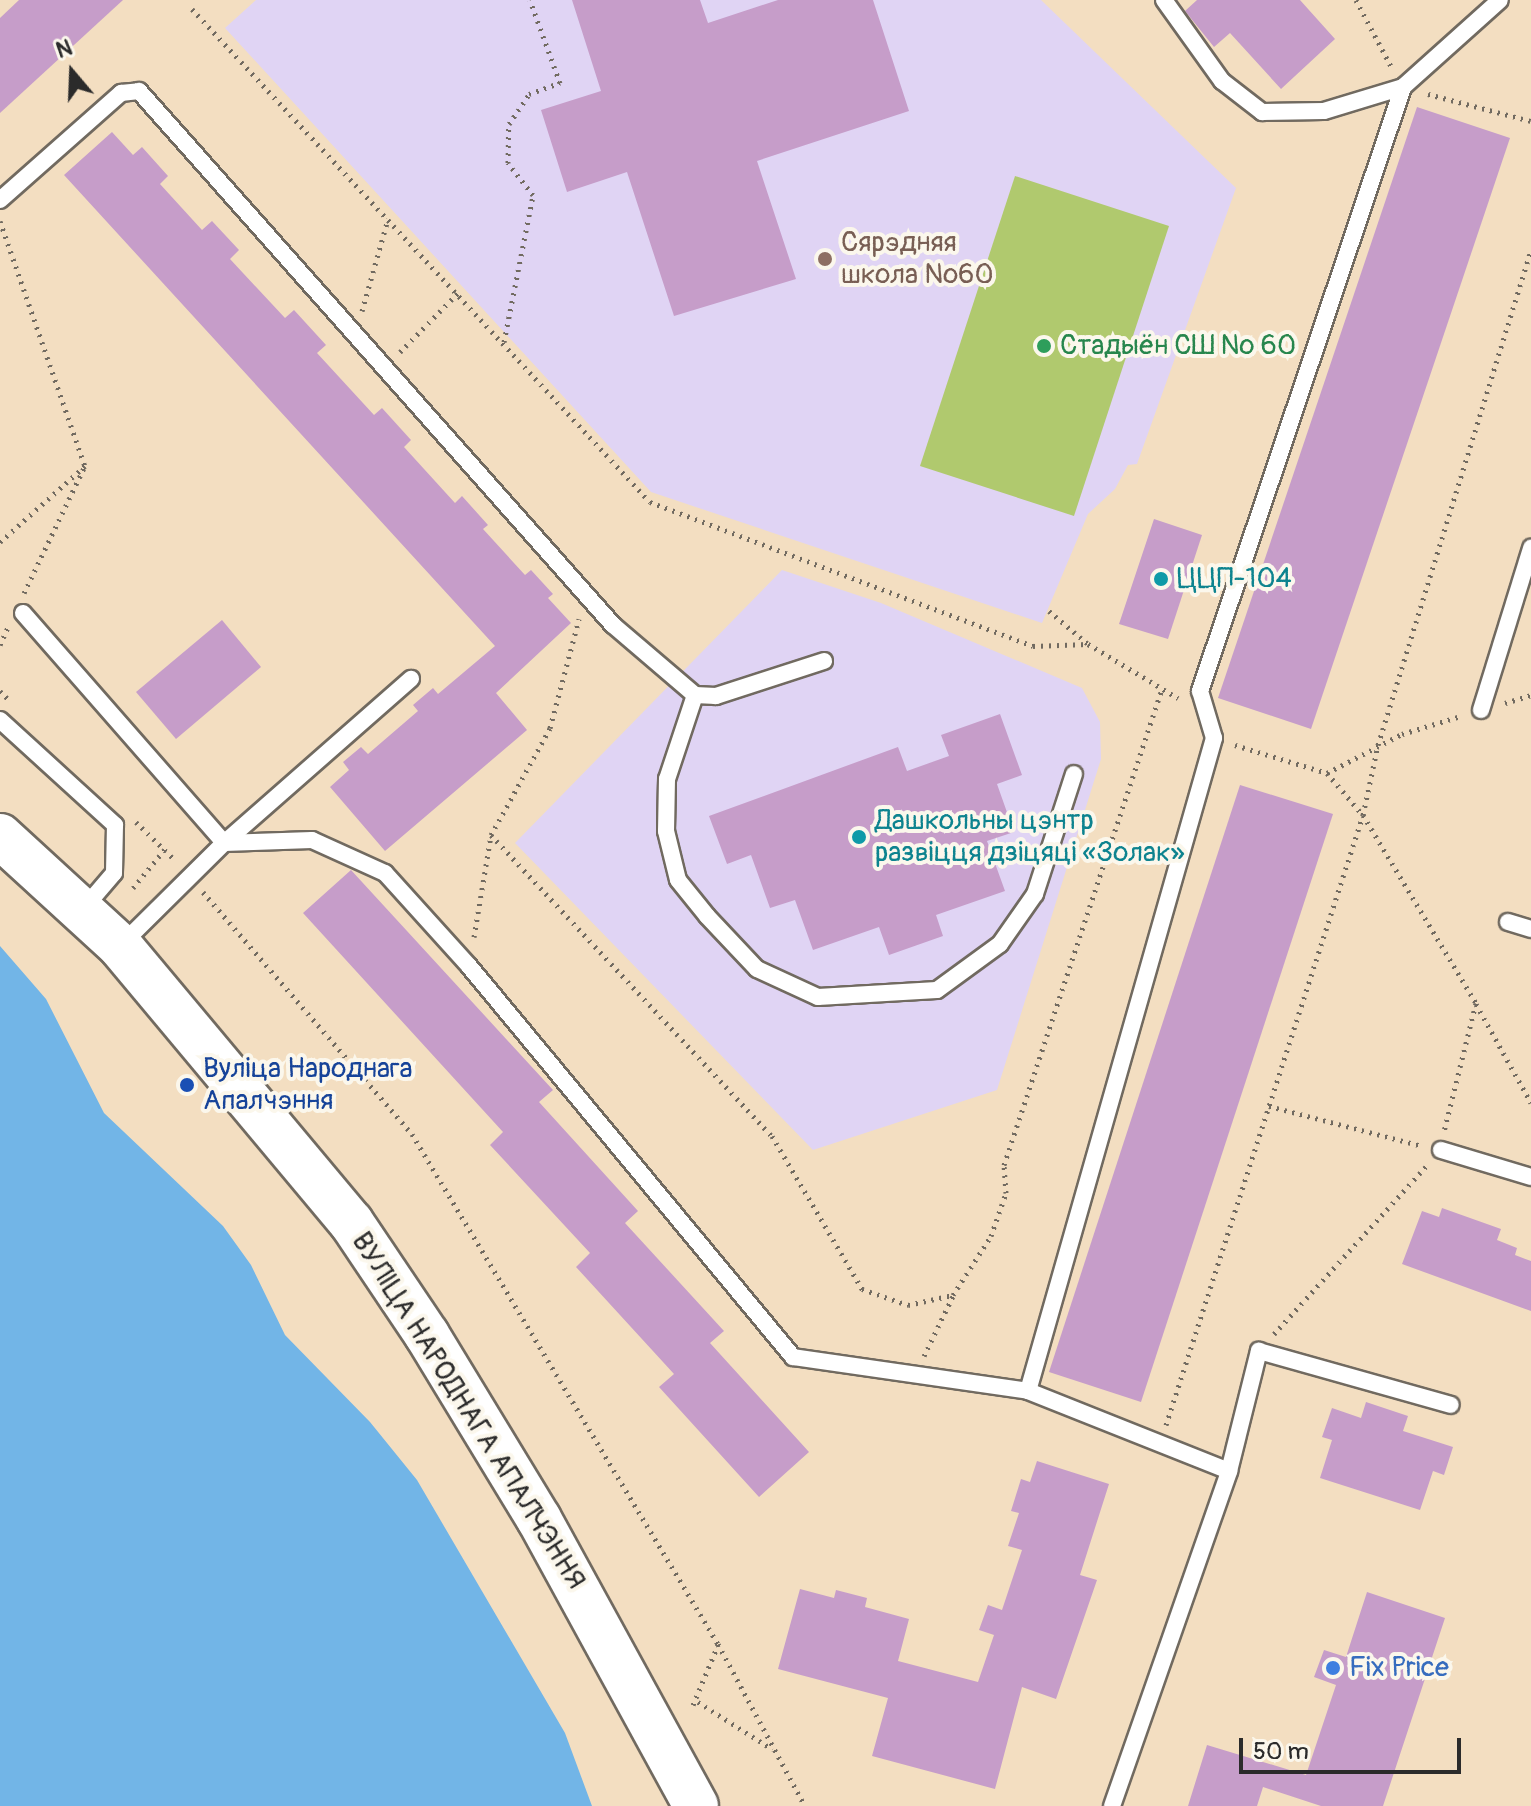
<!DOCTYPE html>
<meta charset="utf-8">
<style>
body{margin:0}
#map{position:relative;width:1531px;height:1806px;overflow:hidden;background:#f3dec1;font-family:Pangolin,sans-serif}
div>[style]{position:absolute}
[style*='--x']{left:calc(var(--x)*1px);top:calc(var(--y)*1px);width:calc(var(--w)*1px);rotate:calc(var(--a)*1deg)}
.built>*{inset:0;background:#e0d4f4}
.green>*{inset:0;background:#b0c96e}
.water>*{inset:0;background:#72b5e7}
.building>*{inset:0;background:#c69dc9}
.path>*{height:5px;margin-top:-2.5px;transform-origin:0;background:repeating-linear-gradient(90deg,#716a60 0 2px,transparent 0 8px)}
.roads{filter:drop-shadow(2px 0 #716a60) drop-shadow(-2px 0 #716a60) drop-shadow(0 2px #716a60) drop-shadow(0 -2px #716a60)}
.lane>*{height:16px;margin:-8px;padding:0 8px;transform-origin:8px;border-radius:8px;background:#fff}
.secondary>*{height:44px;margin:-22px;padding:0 22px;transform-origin:22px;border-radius:22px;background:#fff}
.dots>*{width:22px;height:22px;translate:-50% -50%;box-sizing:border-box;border:4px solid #fbf7ec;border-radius:50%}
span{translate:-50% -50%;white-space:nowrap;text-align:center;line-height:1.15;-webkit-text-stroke:8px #fbf7ec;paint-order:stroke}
.education-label{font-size:28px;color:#785e54}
.left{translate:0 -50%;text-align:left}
.leisure-label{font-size:28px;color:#27864d}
.culture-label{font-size:28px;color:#0d838f}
.transit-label{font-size:28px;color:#164399}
.street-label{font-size:28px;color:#2b2b2b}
.shop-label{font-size:28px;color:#366cbe}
.north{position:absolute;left:32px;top:32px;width:80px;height:80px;-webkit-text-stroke:6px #fbf7ec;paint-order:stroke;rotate:341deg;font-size:22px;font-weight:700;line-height:32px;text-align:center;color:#2b2b2b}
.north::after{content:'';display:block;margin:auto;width:28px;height:36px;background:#2b2b2b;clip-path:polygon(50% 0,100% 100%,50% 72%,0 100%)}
.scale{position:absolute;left:1239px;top:1738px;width:222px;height:36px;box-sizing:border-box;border:4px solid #2b2b2b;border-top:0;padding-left:10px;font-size:24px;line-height:28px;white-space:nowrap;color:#2b2b2b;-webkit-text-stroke:6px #fbf7ec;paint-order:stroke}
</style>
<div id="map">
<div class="built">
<i style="clip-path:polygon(256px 0,1041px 0,1236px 188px,1137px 464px,1128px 465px,1115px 489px,1088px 514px,1042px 623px,651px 492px,225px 28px)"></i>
<i style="clip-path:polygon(782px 570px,881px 603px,1082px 688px,1100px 722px,1101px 759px,997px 1090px,813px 1150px,515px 843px)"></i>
</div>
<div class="green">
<i style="clip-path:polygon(1015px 176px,1169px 226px,1074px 516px,920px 466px)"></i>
</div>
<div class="water">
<i style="clip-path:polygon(0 946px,46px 999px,104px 1113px,223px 1226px,251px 1265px,285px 1335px,370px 1422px,417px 1480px,565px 1733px,592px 1806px,0 1806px)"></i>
</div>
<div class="building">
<i style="clip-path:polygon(19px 0,123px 0,0 113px,0 18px)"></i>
<i style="clip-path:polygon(572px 0,700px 0,708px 23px,778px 0,873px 0,909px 111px,757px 161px,796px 279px,674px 316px,627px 172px,567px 192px,541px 110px,601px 91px)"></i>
<i style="clip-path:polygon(1197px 0,1300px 0,1335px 39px,1281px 89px,1230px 33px,1214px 47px,1185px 11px)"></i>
<i style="clip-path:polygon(1417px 107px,1510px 138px,1311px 729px,1218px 698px)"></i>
<i style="clip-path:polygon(112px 132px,133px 155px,142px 147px,168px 176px,160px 184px,202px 230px,212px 221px,239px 250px,230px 259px,285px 318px,294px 310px,326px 345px,317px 353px,374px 415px,382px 408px,411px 440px,404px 447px,455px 503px,462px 496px,488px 525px,483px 529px,525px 575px,531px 570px,553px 594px,548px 598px,571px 623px,496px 693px,527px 730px,385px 851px,330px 787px,349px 770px,343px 762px,361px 747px,368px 754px,418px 711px,413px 705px,433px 688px,438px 694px,495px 646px,64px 175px)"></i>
<i style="clip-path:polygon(1154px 519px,1202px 535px,1168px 639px,1119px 624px)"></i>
<i style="clip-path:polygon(222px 620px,261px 667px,176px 739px,136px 692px)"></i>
<i style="clip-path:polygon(1000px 714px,1022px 775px,997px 784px,1014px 832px,987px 841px,1005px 891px,936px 915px,943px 936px,889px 955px,879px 927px,813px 950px,795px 900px,770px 908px,751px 855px,727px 864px,709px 816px,898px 747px,907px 771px,949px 756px,941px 735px)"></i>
<i style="clip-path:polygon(1240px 785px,1333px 814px,1141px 1402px,1049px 1372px)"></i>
<i style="clip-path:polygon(351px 870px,553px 1090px,539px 1102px,638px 1211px,625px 1223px,724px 1331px,710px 1343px,809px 1452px,759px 1497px,659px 1387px,674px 1374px,576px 1267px,590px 1253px,490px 1145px,503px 1132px,303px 913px)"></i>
<i style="clip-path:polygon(1442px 1208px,1501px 1229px,1497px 1240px,1517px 1248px,1515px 1255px,1531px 1261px,1531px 1311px,1402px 1264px,1422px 1211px,1439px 1217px)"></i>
<i style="clip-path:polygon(1366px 1402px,1408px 1416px,1403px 1431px,1453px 1447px,1444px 1475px,1433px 1471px,1420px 1510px,1320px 1478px,1332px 1440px,1322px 1437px,1332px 1408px,1361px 1418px)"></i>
<i style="clip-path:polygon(1037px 1461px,1109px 1484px,1080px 1575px,1097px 1580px,1056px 1699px,1022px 1687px,995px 1789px,872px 1756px,888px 1698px,778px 1669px,800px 1589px,834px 1598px,836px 1590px,867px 1598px,865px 1607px,909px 1619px,898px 1661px,978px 1682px,994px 1635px,979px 1630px,988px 1605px,1002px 1610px,1022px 1550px,1008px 1546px,1019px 1513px,1011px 1511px,1021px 1479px,1030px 1482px)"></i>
<i style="clip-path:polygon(1367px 1592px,1445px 1618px,1383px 1806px,1321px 1806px,1263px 1787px,1257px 1806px,1188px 1806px,1207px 1745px,1306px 1775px,1336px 1685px,1314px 1677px,1324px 1650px,1346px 1657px)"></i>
</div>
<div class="path">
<i style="--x:1356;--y:0;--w:79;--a:62.1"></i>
<i style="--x:192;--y:9;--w:673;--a:47.11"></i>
<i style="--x:650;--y:502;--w:409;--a:20.6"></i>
<i style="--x:1033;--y:646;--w:55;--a:-2.1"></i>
<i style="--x:1088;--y:644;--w:105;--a:31"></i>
<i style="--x:1428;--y:94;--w:106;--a:14.7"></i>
<i style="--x:0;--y:221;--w:259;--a:70.9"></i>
<i style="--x:85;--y:466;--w:114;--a:138.2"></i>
<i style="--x:362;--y:311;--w:96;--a:-74.2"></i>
<i style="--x:504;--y:342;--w:150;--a:-78.8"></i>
<i style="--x:533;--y:195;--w:41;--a:-128"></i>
<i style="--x:508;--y:163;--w:39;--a:-89"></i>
<i style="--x:509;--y:124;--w:36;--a:-56"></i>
<i style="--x:529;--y:94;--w:33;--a:-20"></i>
<i style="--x:560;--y:83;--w:88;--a:-109.9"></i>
<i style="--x:400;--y:352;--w:84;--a:-45.5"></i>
<i style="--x:24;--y:593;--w:139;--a:-64.4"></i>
<i style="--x:1049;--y:611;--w:51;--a:40.2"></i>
<i style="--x:0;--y:645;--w:20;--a:-66"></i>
<i style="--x:0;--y:691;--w:11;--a:45"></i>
<i style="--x:1505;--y:703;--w:27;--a:-17"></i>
<i style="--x:1235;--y:745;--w:96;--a:16.9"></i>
<i style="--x:1327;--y:773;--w:85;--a:-27.5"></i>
<i style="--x:1402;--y:734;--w:62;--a:-17"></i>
<i style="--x:1327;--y:773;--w:55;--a:49.4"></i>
<i style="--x:1363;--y:815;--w:219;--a:59"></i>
<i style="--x:1476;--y:1003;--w:132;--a:104"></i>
<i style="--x:136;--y:822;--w:54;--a:44.3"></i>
<i style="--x:491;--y:835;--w:412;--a:47"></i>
<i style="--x:772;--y:1136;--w:178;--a:59.5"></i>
<i style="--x:862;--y:1289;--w:49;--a:19.2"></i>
<i style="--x:908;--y:1305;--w:46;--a:-12.5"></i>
<i style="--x:953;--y:1295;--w:70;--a:-57.2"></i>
<i style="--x:991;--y:1236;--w:46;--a:-70.8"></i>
<i style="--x:1006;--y:1193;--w:28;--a:-94"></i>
<i style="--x:1004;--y:1165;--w:502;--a:-71.64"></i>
<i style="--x:133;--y:888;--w:50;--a:-50.6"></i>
<i style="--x:203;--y:892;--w:320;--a:49.2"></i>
<i style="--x:412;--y:1134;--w:595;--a:59.04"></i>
<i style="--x:718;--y:1644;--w:184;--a:61.8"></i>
<i style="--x:474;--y:937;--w:103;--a:-80.5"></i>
<i style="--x:491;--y:835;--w:122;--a:-61.1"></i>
<i style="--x:550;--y:728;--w:113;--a:-75.1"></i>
<i style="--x:1476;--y:1004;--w:113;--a:60.9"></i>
<i style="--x:1269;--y:1106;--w:159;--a:14.6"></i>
<i style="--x:1274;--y:1334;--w:229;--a:-47.8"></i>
<i style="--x:924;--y:1356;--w:67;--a:-64.2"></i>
<i style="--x:1166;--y:1425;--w:641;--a:-72.1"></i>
<i style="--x:1363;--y:815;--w:72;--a:-77.9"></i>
<i style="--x:1378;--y:745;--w:518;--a:-72.82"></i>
<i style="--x:698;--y:1702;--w:88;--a:32.4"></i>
<i style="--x:693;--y:1705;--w:65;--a:-67.4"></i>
</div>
<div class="roads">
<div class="lane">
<i style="--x:1164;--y:0;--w:100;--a:54.4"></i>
<i style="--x:1222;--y:81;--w:51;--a:37.8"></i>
<i style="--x:1262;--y:112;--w:62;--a:-0.9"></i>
<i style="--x:1324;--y:111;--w:83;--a:-16.9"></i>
<i style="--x:1403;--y:87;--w:130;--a:-41.9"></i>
<i style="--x:0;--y:200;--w:162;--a:-41.5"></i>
<i style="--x:121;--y:93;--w:18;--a:-6"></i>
<i style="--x:139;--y:91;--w:714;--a:48.41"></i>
<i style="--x:613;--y:625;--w:108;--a:40.5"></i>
<i style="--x:23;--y:613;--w:305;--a:48.8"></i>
<i style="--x:224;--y:843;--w:249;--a:-41.3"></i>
<i style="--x:824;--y:661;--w:114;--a:162"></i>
<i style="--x:716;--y:696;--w:21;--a:-177"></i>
<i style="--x:695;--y:695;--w:89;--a:108.4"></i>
<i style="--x:667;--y:779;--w:52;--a:91.1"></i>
<i style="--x:666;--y:831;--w:50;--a:76.2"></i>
<i style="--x:678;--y:880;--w:46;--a:51.1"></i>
<i style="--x:707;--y:916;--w:73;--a:46.7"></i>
<i style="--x:757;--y:969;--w:67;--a:24.7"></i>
<i style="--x:818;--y:997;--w:119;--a:-3.4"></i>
<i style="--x:937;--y:990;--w:78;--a:-36.1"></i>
<i style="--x:1000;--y:944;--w:61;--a:-55"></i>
<i style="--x:1035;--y:894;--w:126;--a:-72"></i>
<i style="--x:1481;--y:710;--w:170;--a:-72.8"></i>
<i style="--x:0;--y:720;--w:156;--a:42.4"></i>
<i style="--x:115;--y:825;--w:48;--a:91.2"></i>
<i style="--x:114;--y:873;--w:46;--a:130.6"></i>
<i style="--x:1508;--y:922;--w:24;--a:17"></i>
<i style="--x:120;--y:946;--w:146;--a:-44.7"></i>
<i style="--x:224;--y:843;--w:88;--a:-2"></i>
<i style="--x:312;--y:840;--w:80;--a:24.3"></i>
<i style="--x:385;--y:873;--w:125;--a:47.9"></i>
<i style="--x:469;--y:966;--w:508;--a:50.35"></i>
<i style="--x:793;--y:1357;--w:237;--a:8.2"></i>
<i style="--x:1028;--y:1391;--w:216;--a:21.7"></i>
<i style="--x:1441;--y:1150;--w:94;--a:16.7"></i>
<i style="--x:1028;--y:1391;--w:679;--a:-74.1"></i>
<i style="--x:1214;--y:738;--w:49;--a:-106.6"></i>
<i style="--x:1200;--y:691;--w:637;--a:-71.42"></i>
<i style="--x:1112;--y:1806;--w:355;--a:-70.7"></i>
<i style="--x:1229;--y:1471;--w:124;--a:-76"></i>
<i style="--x:1259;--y:1351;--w:199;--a:15.7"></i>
</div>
<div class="secondary">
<i style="--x:0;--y:836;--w:163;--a:42.5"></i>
<i style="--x:120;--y:946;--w:360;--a:50.1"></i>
<i style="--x:351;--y:1222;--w:136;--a:56.1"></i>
<i style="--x:427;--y:1335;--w:215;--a:58.7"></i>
<i style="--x:539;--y:1519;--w:327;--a:61.3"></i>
</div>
</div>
<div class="dots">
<i style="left:825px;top:259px;background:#8d6e63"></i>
<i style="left:1044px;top:346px;background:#2e9e5b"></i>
<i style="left:1161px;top:579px;background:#0f9aa8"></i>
<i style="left:859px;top:837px;background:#0f9aa8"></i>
<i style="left:187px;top:1085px;background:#1a4fb4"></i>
<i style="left:1333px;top:1668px;background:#3f7fe0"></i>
</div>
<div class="education-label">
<span class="left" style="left:841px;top:259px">Сярэдняя<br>школа №60</span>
</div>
<div class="leisure-label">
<span class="left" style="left:1060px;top:346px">Стадыён СШ № 60</span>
</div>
<div class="culture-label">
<span class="left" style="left:1177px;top:579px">ЦЦП-104</span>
<span class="left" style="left:875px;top:837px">Дашкольны цэнтр<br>развіцця дзіцяці «Золак»</span>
</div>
<div class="transit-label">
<span class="left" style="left:203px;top:1085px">Вуліца Народнага<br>Апалчэння</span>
</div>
<div class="street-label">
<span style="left:468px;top:1411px;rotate:58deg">ВУЛІЦА НАРОДНАГА АПАЛЧЭННЯ</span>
</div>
<div class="shop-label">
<span class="left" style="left:1349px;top:1668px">Fix Price</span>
</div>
<div class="north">N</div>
<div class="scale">50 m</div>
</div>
